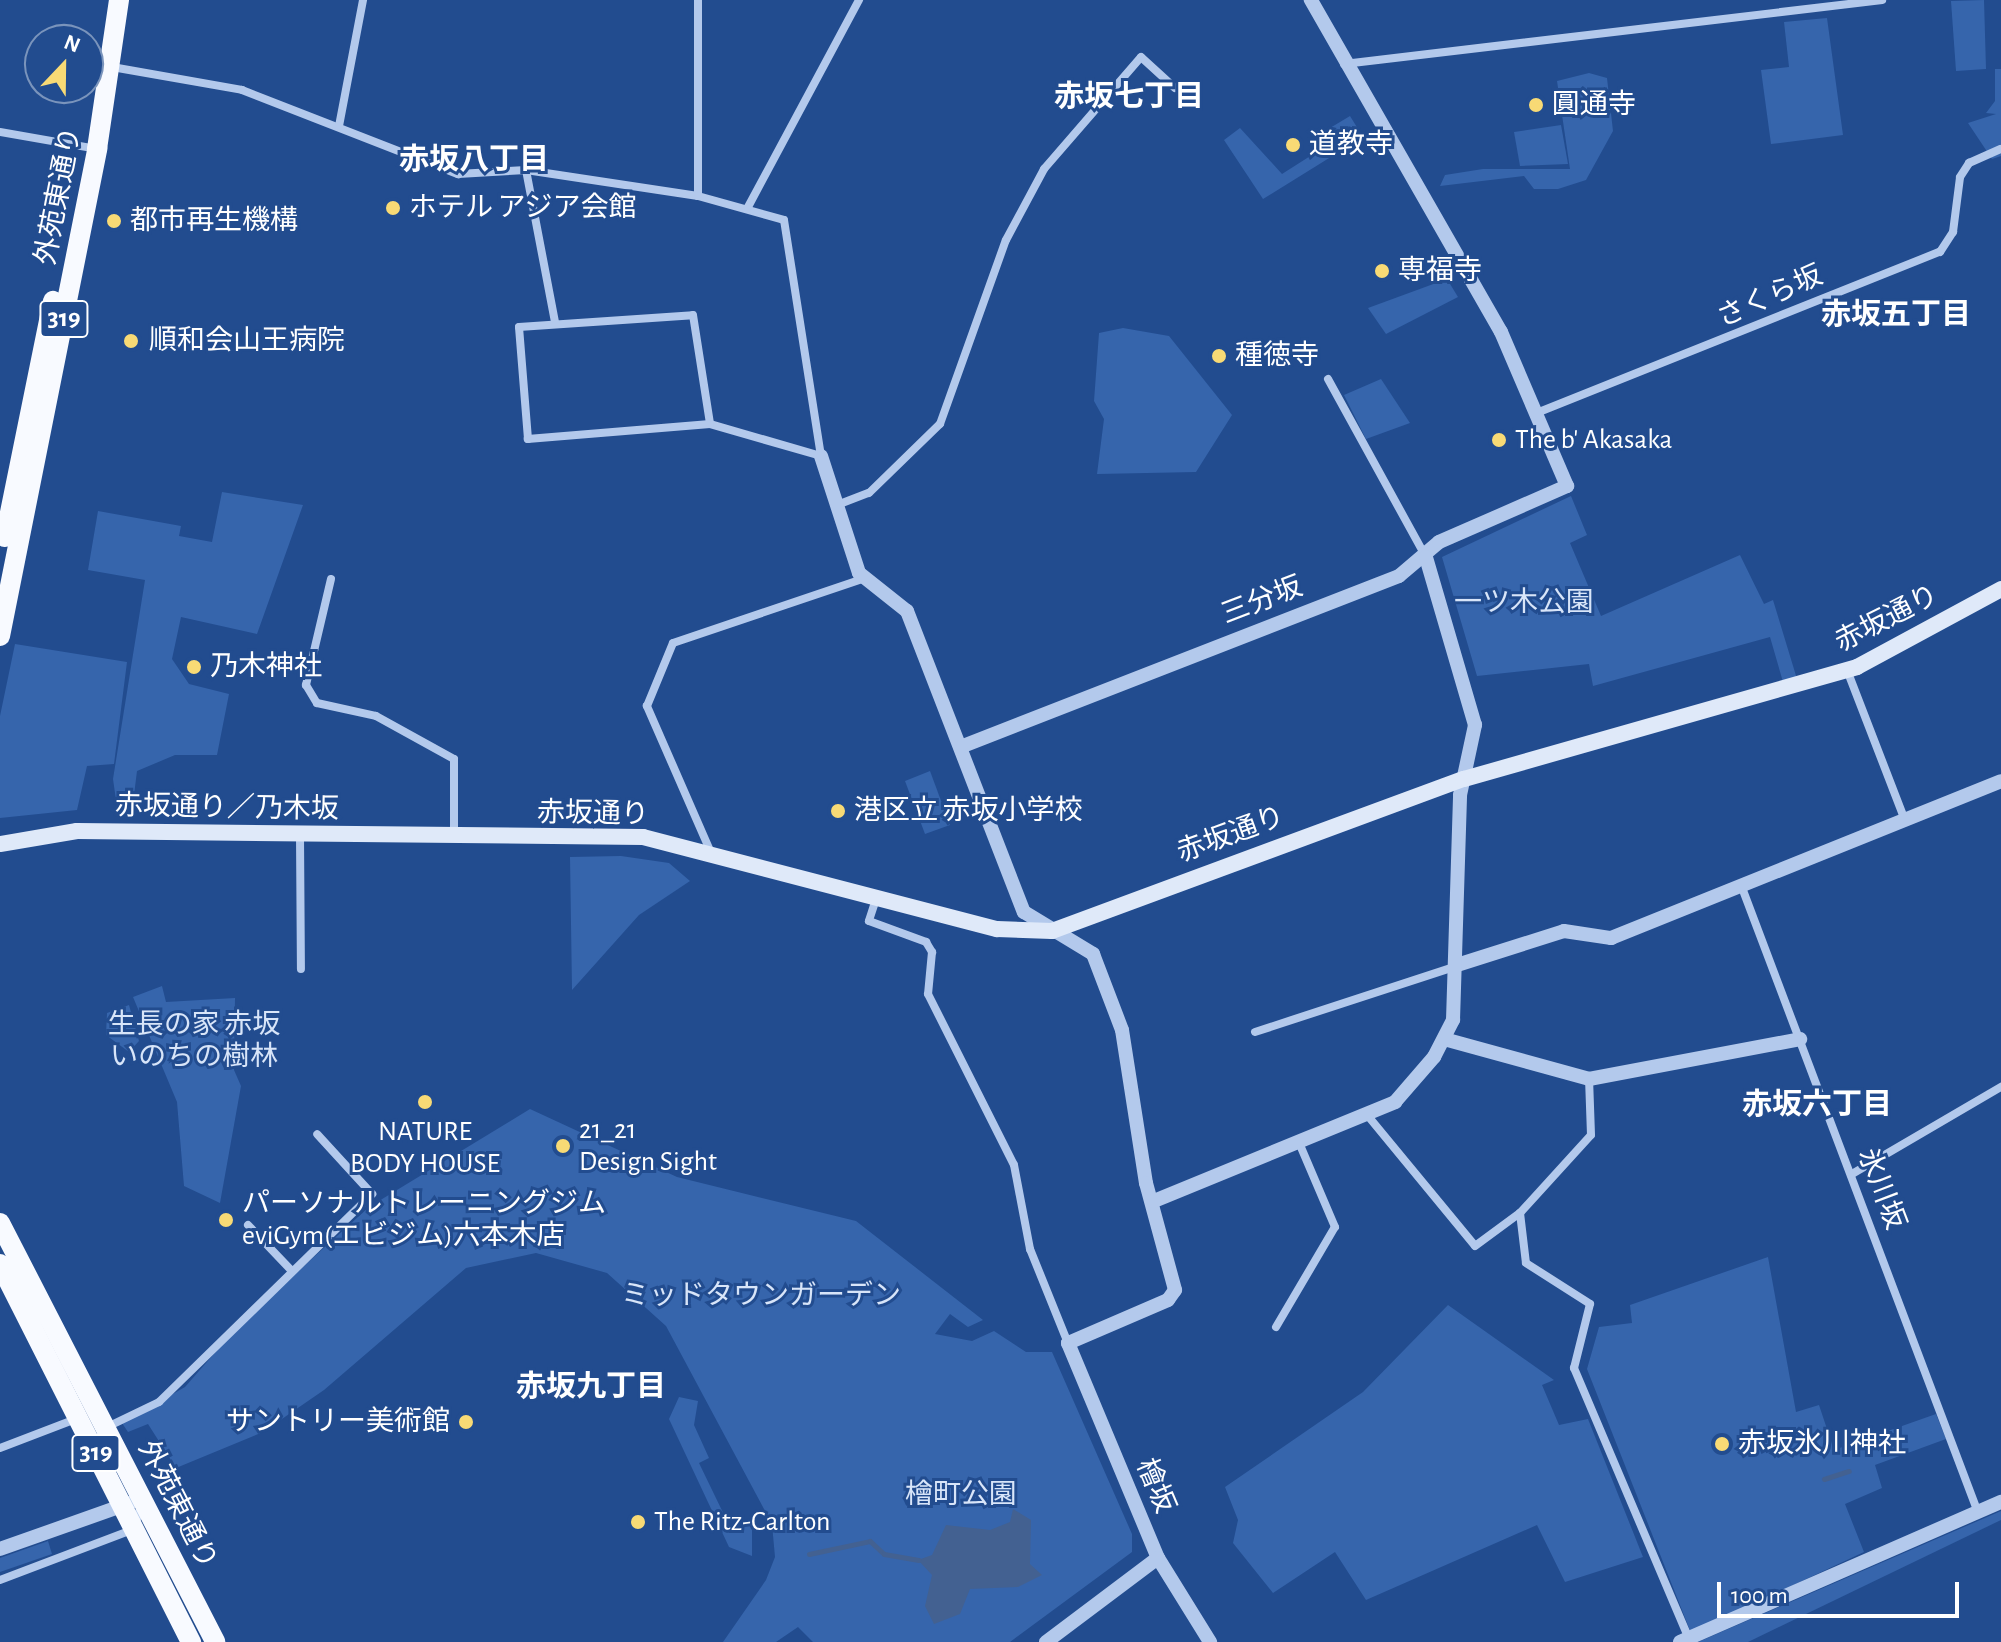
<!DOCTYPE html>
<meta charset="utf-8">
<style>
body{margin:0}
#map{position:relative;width:2001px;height:1642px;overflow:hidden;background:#224c8f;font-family:"Alegreya Sans","Noto Sans JP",sans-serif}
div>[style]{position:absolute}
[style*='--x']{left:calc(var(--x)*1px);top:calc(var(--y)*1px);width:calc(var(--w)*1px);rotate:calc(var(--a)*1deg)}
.green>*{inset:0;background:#3665ac}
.water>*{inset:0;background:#436191}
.stream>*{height:5px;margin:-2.5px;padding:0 2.5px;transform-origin:2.5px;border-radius:2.5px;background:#436191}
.minor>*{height:8px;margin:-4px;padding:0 4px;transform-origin:4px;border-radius:4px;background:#b3c9ec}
.tertiary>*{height:14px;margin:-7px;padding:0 7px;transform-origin:7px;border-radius:7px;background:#b3c9ec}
.secondary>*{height:16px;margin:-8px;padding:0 8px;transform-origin:8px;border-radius:8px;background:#dfe9f9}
.primary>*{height:20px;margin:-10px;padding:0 10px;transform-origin:10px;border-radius:10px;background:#f8faff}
.dots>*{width:22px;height:22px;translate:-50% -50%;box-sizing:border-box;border:4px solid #224c8f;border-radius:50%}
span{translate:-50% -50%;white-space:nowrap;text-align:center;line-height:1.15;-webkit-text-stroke:6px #224c8f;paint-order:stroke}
.shield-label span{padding:2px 6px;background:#224c8f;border:2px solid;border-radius:6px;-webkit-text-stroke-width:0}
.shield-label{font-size:26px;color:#fff;font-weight:700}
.poi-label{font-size:28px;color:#fff}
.left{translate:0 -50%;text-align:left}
.right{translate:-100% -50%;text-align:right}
.street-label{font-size:28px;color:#fff}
.park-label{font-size:28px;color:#d8e5f9}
.neighbourhood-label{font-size:30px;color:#fff;font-weight:700}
.north{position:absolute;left:24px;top:24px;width:80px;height:80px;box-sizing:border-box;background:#224c8f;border:2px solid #7a94bc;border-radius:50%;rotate:22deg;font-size:22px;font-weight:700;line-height:32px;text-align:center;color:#fff}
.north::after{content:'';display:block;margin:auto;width:28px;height:36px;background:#f8da75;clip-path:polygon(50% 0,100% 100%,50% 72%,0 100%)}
.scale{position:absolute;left:1717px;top:1582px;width:242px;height:36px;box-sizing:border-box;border:4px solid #fff;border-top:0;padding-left:10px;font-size:24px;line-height:28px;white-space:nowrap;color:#fff;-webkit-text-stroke:6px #224c8f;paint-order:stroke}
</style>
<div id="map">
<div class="green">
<i style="clip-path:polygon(1984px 0,1986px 69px,1956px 71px,1951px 1px)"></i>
<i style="clip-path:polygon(1827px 18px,1843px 135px,1771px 144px,1761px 70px,1789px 67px,1784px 22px)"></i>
<i style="clip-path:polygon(1995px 69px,2001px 69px,2001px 156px,1992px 159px,1968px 123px,1996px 114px,1986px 113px,1995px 101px)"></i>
<i style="clip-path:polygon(1589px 73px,1607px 78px,1613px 131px,1586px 180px,1558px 189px,1534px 189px,1524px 176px,1440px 186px,1445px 175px,1483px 169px,1570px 169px,1557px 81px)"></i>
<i style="clip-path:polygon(1350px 116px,1363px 137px,1263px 199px,1224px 140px,1240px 128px,1282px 174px,1326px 146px,1320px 134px)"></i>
<i style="clip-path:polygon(1561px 125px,1568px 164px,1520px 166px,1514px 132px)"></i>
<i style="clip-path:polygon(1447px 279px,1458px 297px,1386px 334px,1368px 308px)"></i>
<i style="clip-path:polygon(1123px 328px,1169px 336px,1232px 415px,1196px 472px,1097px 474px,1104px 419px,1094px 401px,1099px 333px)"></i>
<i style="clip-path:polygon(1381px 379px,1410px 423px,1366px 439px,1344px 395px)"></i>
<i style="clip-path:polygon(222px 492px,303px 505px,257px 634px,181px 617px,172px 659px,189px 684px,229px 694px,217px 755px,175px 755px,137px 771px,133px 803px,116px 800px,113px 779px,145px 580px,88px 570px,98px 511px,181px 526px,179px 536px,212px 542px)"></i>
<i style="clip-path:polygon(1571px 496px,1587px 535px,1570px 543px,1601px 616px,1740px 555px,1764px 604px,1773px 600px,1797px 679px,1783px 682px,1770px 637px,1593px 686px,1589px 664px,1477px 676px,1442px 557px)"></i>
<i style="clip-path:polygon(15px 644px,127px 662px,114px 764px,87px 766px,77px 810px,0 818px,0 716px)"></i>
<i style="clip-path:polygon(930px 771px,950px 825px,925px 834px,905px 781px)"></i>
<i style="clip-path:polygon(621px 856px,669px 863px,690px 881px,639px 915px,572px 990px,570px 857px)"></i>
<i style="clip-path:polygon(162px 986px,166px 1002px,235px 998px,234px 1070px,241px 1086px,220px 1203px,184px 1186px,177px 1102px,133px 997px)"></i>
<i style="clip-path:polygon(129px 1005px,139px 1041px,129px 1052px,106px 1035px,107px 1013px)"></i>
<i style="clip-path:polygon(530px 1109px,677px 1177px,856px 1221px,983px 1320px,968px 1327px,950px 1314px,935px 1334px,972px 1341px,994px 1331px,1026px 1352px,1052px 1352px,1132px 1534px,1132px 1552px,1010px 1642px,813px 1642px,798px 1627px,776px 1642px,723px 1642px,766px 1580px,775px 1557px,772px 1524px,666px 1326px,607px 1273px,536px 1253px,466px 1268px,324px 1390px,263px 1432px,176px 1468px,148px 1424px,128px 1432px,122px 1423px,185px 1387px,241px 1323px,369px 1207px)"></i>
<i style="clip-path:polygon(1768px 1257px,1796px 1412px,1819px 1405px,1834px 1450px,1936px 1414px,1946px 1439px,1875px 1465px,1882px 1488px,1845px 1504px,1864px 1552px,1691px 1633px,1587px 1369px,1599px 1327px,1632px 1323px,1630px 1305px)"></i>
<i style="clip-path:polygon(1448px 1305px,1554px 1380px,1542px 1385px,1559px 1425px,1588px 1419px,1643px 1557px,1565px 1582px,1537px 1525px,1366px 1600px,1335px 1552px,1273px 1593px,1233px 1543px,1238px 1520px,1225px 1487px,1363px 1392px)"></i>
<i style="clip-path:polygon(679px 1397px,698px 1401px,694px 1425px,709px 1458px,699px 1463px,729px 1525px,752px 1526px,752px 1556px,729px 1547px,669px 1419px)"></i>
<i style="clip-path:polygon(2001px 1511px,2001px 1520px,1748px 1642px,1698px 1642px)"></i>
<i style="clip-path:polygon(48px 1541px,52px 1554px,0 1572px,0 1558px)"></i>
</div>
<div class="water">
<i style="clip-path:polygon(1013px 1509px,1031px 1520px,1030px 1564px,1042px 1575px,1018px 1587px,970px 1589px,960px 1614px,934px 1624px,925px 1606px,932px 1575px,918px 1560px,932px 1555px,946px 1525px,990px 1530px,1010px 1522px)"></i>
</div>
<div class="stream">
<i style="--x:1824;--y:1479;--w:26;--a:-18"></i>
<i style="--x:809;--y:1554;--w:62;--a:-12"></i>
<i style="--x:870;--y:1541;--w:19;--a:43"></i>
<i style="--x:884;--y:1554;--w:35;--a:10"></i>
</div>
<div class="minor">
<i style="--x:698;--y:0;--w:196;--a:90"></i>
<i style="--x:1344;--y:64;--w:542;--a:-6.78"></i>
<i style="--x:112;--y:67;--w:132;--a:10"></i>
<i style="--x:242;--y:90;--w:232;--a:21.3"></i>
<i style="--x:458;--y:174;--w:68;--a:-3.4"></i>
<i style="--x:526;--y:170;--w:174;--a:8.6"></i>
<i style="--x:698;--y:196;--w:89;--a:15.6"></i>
<i style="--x:784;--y:220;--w:239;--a:81.1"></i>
<i style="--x:821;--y:456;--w:116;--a:-163.9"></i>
<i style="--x:710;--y:424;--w:183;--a:175.3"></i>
<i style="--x:528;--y:439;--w:112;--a:-94.6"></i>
<i style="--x:519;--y:327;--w:174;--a:-3.9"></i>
<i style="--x:693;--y:315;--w:110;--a:81.1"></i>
<i style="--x:339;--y:126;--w:128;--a:-79.2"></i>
<i style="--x:0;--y:132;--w:98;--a:9.9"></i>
<i style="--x:526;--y:170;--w:155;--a:79.2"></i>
<i style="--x:748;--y:207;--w:235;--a:-61.8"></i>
<i style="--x:1328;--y:379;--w:203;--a:61.2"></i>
<i style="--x:1539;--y:412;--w:432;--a:-21.8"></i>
<i style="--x:1940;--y:252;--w:24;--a:-57"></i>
<i style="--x:1953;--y:232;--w:55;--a:-82.7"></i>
<i style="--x:1960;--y:177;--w:17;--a:-57"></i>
<i style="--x:1969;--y:163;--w:35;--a:-24"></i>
<i style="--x:837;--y:505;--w:34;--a:-21"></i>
<i style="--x:869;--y:493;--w:99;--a:-44.2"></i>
<i style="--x:940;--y:424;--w:195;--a:-70.3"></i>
<i style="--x:1006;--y:240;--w:81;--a:-61.8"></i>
<i style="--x:1044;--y:169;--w:148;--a:-49.1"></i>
<i style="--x:1141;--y:57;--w:46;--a:42.4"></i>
<i style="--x:331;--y:579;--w:109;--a:103.3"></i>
<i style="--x:306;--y:685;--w:21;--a:59"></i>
<i style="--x:317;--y:703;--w:60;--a:12.4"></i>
<i style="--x:376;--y:716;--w:89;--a:28.9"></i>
<i style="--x:454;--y:759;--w:79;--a:90"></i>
<i style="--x:1847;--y:670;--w:161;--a:68.9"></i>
<i style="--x:300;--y:836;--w:133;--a:89.6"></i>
<i style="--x:712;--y:855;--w:163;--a:-113.6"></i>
<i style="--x:647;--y:706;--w:68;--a:-67.6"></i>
<i style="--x:673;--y:643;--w:203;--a:-18.7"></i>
<i style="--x:1741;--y:885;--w:668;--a:69.31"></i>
<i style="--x:876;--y:899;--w:23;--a:108"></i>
<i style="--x:869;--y:921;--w:61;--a:20.2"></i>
<i style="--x:926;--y:942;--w:12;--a:59"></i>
<i style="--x:932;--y:952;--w:42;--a:95.4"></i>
<i style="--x:928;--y:994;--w:191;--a:63.3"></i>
<i style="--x:1014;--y:1165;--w:86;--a:79.2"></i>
<i style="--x:1030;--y:1249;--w:101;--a:68"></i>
<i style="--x:1255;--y:1032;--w:213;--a:-18.1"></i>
<i style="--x:1368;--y:1116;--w:168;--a:50.5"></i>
<i style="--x:1475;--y:1246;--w:56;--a:-36.3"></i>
<i style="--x:1520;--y:1213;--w:105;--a:-47.7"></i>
<i style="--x:1591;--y:1135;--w:56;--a:-92"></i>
<i style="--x:1852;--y:1174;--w:173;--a:-30.3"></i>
<i style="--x:1520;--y:1213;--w:50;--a:83.2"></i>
<i style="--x:1526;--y:1263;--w:76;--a:32.6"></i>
<i style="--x:1590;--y:1304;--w:66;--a:104"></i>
<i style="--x:1574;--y:1368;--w:294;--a:67"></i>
<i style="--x:248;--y:1225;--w:64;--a:46.3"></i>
<i style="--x:1276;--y:1327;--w:116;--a:-59.5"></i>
<i style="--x:1335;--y:1227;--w:89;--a:-113.1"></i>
<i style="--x:105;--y:1428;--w:60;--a:-25.7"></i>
<i style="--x:159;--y:1402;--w:298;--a:-44.3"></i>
<i style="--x:372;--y:1194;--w:81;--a:-132.5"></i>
<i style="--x:0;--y:1448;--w:84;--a:-21"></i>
<i style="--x:0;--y:1580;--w:143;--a:-20.8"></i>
<i style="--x:134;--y:1529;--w:26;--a:-74"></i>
</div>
<div class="tertiary">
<i style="--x:821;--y:456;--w:123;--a:72"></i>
<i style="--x:859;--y:573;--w:61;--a:38.4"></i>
<i style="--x:907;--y:611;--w:323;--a:68.8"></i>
<i style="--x:1024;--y:912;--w:81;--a:31.3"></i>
<i style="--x:1093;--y:954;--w:81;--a:69.1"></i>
<i style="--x:1122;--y:1030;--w:155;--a:81.1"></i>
<i style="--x:1146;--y:1183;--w:111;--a:74.8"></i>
<i style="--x:1175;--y:1290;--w:12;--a:125"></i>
<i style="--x:1168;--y:1300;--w:109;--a:156.7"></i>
<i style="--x:1068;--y:1343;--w:233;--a:67.3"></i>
<i style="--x:1158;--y:1558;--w:99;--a:58.2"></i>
<i style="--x:963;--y:746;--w:468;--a:-21.3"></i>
<i style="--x:1399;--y:576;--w:52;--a:-40.4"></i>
<i style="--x:1439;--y:542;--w:140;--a:-23.6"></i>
<i style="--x:1567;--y:486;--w:168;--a:-113.2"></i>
<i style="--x:1501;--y:332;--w:383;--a:-119.8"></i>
<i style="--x:1457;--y:965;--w:112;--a:-17.6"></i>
<i style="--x:1564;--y:931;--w:48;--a:8.5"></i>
<i style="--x:1611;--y:938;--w:420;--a:-21.9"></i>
<i style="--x:1444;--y:1039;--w:150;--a:15.4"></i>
<i style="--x:1589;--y:1079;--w:215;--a:-10.7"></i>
<i style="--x:1154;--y:1201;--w:261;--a:-22.3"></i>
<i style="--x:1395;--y:1102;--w:60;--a:-49.1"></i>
<i style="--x:1434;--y:1057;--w:42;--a:-62.8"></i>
<i style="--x:1453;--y:1020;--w:225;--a:-88.2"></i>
<i style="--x:1460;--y:795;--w:72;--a:-77.9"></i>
<i style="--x:1475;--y:725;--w:175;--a:-106.3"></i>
<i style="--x:0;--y:1549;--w:138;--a:-19.5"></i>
<i style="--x:1046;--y:1642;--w:140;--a:-36.9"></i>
<i style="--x:1680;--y:1642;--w:350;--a:-23.6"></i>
</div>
<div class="secondary">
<i style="--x:0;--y:844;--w:78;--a:-9.6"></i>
<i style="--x:77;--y:831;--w:566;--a:0.61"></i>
<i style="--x:643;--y:837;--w:366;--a:14.6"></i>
<i style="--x:997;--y:929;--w:55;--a:2.1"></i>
<i style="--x:1052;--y:931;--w:439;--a:-20.3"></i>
<i style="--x:1464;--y:779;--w:409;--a:-15.9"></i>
<i style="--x:1857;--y:667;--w:164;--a:-28.4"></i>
</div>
<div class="primary">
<i style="--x:5;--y:537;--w:241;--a:-78.5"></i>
<i style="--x:0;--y:636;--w:497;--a:-78.7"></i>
<i style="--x:97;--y:149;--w:151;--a:-81.6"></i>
<i style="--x:0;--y:1223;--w:471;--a:62.8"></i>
<i style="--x:0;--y:1264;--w:424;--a:63.2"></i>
</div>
<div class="dots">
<i style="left:1536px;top:105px;background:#f8da75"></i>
<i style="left:1293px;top:145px;background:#f8da75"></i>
<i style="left:393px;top:208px;background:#f8da75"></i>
<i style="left:114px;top:221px;background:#f8da75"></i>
<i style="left:1382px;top:271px;background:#f8da75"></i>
<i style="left:131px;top:341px;background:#f8da75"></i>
<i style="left:1219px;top:356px;background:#f8da75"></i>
<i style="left:1499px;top:440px;background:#f8da75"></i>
<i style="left:194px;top:667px;background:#f8da75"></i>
<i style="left:838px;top:811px;background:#f8da75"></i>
<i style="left:425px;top:1102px;background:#f8da75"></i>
<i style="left:563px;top:1146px;background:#f8da75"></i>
<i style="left:226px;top:1220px;background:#f8da75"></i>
<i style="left:466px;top:1422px;background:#f8da75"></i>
<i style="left:1722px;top:1444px;background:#f8da75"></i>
<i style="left:638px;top:1522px;background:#f8da75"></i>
</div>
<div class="shield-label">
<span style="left:64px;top:319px">319</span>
<span style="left:96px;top:1453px">319</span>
</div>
<div class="poi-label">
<span class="left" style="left:1552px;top:105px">圓通寺</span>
<span class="left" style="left:1309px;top:145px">道教寺</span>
<span class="left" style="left:409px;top:208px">ホテル アジア会館</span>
<span class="left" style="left:130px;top:221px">都市再生機構</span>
<span class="left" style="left:1398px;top:271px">専福寺</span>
<span class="left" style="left:149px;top:341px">順和会山王病院</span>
<span class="left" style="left:1235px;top:356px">種徳寺</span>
<span class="left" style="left:1515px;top:440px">The b' Akasaka</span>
<span class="left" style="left:210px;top:667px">乃木神社</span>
<span class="left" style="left:854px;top:811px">港区立 赤坂小学校</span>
<span class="left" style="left:579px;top:1146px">21_21<br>Design Sight</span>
<span style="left:425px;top:1148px">NATURE<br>BODY HOUSE</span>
<span class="left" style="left:242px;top:1220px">パーソナルトレーニングジム<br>eviGym(エビジム)六本木店</span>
<span class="right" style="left:450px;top:1422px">サントリー美術館</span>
<span class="left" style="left:1738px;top:1444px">赤坂氷川神社</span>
<span class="left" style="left:654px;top:1522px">The Ritz-Carlton</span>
</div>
<div class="street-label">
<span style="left:59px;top:196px;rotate:-79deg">外苑東通り</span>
<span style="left:1770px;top:297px;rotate:-24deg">さくら坂</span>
<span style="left:1262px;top:601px;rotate:-21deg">三分坂</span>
<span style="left:1887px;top:619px;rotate:-27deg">赤坂通り</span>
<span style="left:227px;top:808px;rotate:1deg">赤坂通り／乃木坂</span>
<span style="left:593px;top:814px;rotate:1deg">赤坂通り</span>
<span style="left:1231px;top:835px;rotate:-20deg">赤坂通り</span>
<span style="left:1881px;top:1189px;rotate:69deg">氷川坂</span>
<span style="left:1155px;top:1486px;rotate:67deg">檜坂</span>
<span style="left:177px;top:1505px;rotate:63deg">外苑東通り</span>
</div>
<div class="park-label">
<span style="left:1524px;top:603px">一ツ木公園</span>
<span style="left:194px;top:1041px">生長の家 赤坂<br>いのちの樹林</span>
<span style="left:761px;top:1296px">ミッドタウンガーデン</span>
<span style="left:961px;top:1495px">檜町公園</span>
</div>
<div class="neighbourhood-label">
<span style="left:1129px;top:97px">赤坂七丁目</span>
<span style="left:474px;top:160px">赤坂八丁目</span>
<span style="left:1896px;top:315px">赤坂五丁目</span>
<span style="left:1817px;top:1105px">赤坂六丁目</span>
<span style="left:591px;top:1387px">赤坂九丁目</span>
</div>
<div class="north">N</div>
<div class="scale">100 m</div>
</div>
